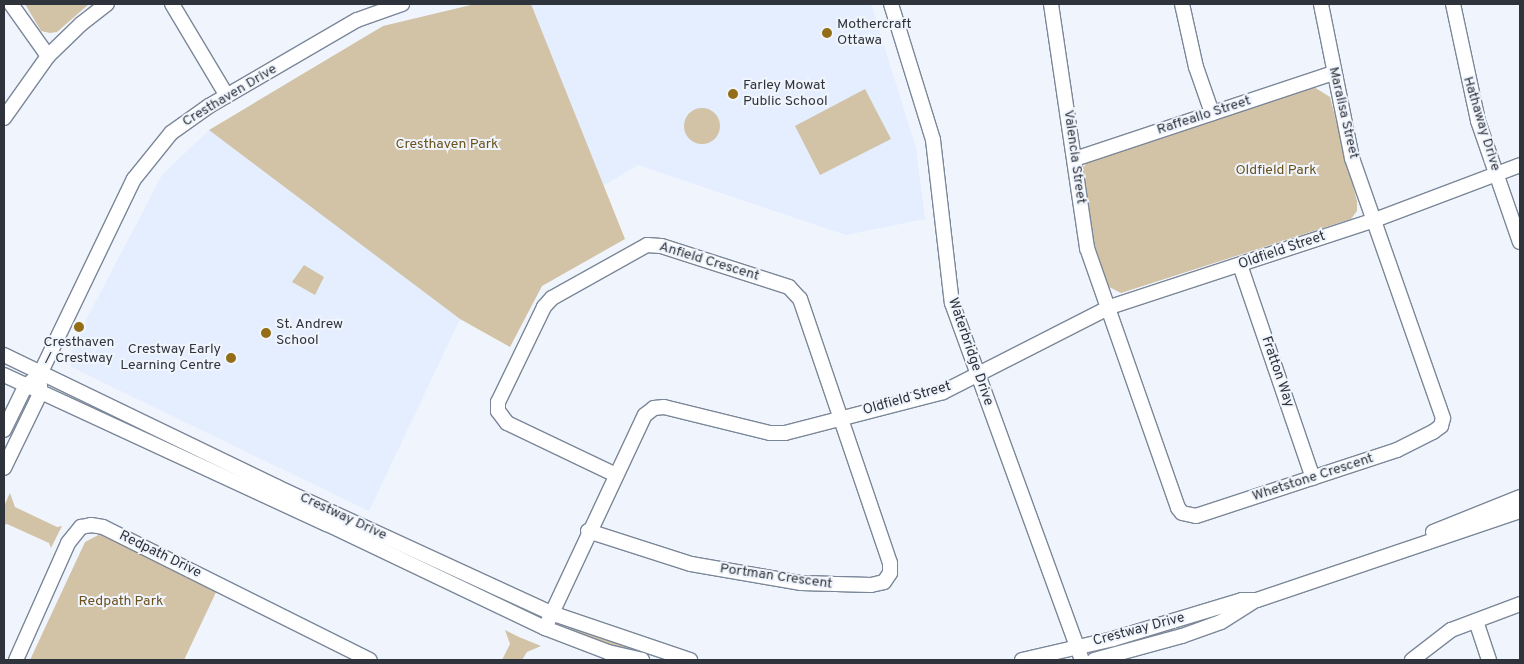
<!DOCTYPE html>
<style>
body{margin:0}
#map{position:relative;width:1524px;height:664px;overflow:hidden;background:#f0f5fd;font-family:Overpass,sans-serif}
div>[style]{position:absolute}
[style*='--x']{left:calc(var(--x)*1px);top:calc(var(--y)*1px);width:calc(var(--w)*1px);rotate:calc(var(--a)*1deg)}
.built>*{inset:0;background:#e4eefe}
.green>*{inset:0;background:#d2c2a6}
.round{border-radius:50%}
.roads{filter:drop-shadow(1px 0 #7b8799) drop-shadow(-1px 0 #7b8799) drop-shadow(0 1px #7b8799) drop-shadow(0 -1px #7b8799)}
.minor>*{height:14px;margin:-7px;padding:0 7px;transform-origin:7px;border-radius:7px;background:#fff}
.dots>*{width:14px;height:14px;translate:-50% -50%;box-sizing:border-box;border:2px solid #f0f5fd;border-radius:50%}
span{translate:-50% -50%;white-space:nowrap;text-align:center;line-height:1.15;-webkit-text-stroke:4px #f0f5fd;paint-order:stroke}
.poi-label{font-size:14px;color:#2f343c}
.left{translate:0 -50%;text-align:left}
.right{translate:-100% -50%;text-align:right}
.street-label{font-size:14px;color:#2f343c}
.park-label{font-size:14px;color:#6b521c}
.frame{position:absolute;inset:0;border:5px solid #2f343c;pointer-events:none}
</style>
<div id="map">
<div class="built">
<i style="clip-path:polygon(531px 4px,871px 4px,916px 148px,925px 219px,846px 235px,638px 165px,603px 186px)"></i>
<i style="clip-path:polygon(209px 130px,460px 319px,369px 511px,71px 367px,72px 347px,162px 175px)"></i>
</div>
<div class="green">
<i style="clip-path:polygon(25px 4px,89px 4px,57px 32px,50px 33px,41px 31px)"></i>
<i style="clip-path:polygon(475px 4px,531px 4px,625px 239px,542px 286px,510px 347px,460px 319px,209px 130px,383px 26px)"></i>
<i style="clip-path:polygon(1314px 87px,1330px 97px,1357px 201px,1357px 211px,1351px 219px,1121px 293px,1103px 284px,1080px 175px,1086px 163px)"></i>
<i style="clip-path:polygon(865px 89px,891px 139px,820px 175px,795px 126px)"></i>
<i class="round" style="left:684px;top:108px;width:36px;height:36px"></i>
<i style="clip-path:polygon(304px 265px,324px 277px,315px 295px,292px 282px)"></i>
<i style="clip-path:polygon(10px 493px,15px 507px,57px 527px,62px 526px,51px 548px,49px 543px,7px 524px,4px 525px,4px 506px)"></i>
<i style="clip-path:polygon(106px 531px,219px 586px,184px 660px,30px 660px,85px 542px)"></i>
<i style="clip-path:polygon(566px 625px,622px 642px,632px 648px,621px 650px,581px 637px)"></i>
<i style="clip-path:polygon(505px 630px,519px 637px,541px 646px,527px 652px,522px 660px,502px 660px,510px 644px)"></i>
</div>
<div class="roads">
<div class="minor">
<i style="--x:11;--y:4;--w:64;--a:54.6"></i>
<i style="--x:172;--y:4;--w:107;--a:59.1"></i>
<i style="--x:891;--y:4;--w:142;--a:72.8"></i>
<i style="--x:933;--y:140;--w:164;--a:83.4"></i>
<i style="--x:952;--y:303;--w:380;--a:70"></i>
<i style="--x:1051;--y:4;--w:247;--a:81.6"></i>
<i style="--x:1087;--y:248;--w:275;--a:70.7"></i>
<i style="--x:1178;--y:508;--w:6;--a:51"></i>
<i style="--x:1182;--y:513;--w:14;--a:12"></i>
<i style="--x:1196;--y:516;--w:212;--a:-18.2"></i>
<i style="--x:1397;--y:450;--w:40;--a:-26.6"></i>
<i style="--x:1433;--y:432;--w:10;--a:-37"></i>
<i style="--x:1441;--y:426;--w:8;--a:-76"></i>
<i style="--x:1443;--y:418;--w:275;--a:-109.3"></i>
<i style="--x:1352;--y:158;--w:157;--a:-101.4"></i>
<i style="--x:1182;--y:4;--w:65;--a:77.5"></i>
<i style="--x:1196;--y:67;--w:49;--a:70.8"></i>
<i style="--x:1453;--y:4;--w:120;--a:77.9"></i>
<i style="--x:1478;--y:121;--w:128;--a:70.9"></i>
<i style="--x:4;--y:118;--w:76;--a:-54.6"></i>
<i style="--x:48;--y:56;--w:46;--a:-44.1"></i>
<i style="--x:81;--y:24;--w:33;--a:-38"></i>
<i style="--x:1075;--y:159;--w:272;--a:-18.4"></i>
<i style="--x:1240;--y:265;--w:225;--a:71.1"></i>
<i style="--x:4;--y:355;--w:303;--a:25.8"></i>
<i style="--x:277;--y:487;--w:302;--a:24.7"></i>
<i style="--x:551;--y:613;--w:147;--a:18.7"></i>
<i style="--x:4;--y:375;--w:356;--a:24.8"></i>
<i style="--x:327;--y:524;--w:242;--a:25.5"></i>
<i style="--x:545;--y:628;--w:67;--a:20.9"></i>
<i style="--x:608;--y:652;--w:35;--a:13"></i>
<i style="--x:4;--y:430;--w:48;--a:-64"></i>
<i style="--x:25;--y:387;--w:20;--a:-41"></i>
<i style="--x:40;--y:374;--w:216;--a:-64.3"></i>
<i style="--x:134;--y:179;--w:59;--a:-51.2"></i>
<i style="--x:171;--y:133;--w:47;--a:-35.4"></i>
<i style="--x:209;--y:106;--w:171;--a:-30.2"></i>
<i style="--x:357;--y:20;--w:48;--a:-19.6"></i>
<i style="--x:4;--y:468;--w:82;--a:-64.1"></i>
<i style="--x:40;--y:394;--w:9;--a:-90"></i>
<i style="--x:588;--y:531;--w:108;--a:17.8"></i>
<i style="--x:691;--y:564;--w:112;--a:9.8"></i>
<i style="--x:801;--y:583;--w:70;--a:1.6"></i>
<i style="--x:871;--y:585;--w:13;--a:-13"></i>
<i style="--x:884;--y:582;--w:11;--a:-56"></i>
<i style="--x:890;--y:573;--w:10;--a:-90"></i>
<i style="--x:890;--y:563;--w:279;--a:-108.8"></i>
<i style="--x:800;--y:299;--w:16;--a:-133"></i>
<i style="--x:789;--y:287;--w:134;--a:-162.2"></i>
<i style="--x:661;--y:246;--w:14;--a:-176"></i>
<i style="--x:647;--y:245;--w:109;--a:150.8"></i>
<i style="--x:552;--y:298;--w:12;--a:132"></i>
<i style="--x:544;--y:307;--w:106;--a:115.8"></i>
<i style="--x:498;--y:402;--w:9;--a:90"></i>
<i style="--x:498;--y:411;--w:15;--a:53"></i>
<i style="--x:507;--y:423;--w:121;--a:25.5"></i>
<i style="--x:1433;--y:532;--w:94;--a:-21.9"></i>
<i style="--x:1476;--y:621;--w:41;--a:71.6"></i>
<i style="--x:545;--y:628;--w:235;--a:-64.9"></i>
<i style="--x:645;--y:415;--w:11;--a:-38"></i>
<i style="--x:654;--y:408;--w:10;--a:-6"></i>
<i style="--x:664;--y:407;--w:109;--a:13.8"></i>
<i style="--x:770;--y:433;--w:15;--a:0"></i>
<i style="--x:785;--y:433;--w:163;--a:-14.5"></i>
<i style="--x:943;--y:392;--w:187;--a:-27"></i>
<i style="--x:1110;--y:307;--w:276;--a:-18.2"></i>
<i style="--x:1372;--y:221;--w:158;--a:-20.7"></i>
<i style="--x:16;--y:660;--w:128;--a:-66"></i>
<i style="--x:68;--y:543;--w:21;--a:-51"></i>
<i style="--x:81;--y:527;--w:10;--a:-11"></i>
<i style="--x:91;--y:525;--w:12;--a:9"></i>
<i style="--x:103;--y:527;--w:298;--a:26.5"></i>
<i style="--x:1022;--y:660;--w:93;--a:-13"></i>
<i style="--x:1113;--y:639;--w:135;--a:-16.8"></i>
<i style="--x:1242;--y:600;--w:15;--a:0"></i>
<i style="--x:1257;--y:600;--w:278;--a:-18.7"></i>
<i style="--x:1094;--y:660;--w:91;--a:-15.3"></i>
<i style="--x:1182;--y:636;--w:41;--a:-19.7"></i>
<i style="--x:1221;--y:622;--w:41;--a:-32.2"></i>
<i style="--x:1412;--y:660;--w:49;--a:-37.6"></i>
<i style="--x:1451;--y:630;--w:74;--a:-20.6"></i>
</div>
</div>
<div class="dots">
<i style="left:827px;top:33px;background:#936e16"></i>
<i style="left:733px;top:94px;background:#936e16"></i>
<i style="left:79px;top:327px;background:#936e16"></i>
<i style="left:266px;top:333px;background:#936e16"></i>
<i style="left:231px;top:358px;background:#936e16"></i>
</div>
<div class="poi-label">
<span class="left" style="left:837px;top:33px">Mothercraft<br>Ottawa</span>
<span class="left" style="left:743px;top:94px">Farley Mowat<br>Public School</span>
<span class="left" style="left:276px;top:333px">St. Andrew<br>School</span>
<span style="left:79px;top:351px">Cresthaven<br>/ Crestway</span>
<span class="right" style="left:221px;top:358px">Crestway Early<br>Learning Centre</span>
</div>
<div class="street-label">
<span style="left:230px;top:96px;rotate:-31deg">Cresthaven Drive</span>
<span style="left:1343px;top:113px;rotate:77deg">Maralisa Street</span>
<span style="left:1204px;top:116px;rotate:-18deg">Raffeallo Street</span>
<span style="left:1481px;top:124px;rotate:73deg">Hathaway Drive</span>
<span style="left:1074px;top:157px;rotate:82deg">Valencia Street</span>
<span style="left:1282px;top:251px;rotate:-19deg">Oldfield Street</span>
<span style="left:709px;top:262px;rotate:17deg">Anfield Crescent</span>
<span style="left:970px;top:352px;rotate:71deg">Waterbridge Drive</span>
<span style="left:1277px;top:372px;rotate:71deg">Fratton Way</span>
<span style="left:907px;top:399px;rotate:-16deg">Oldfield Street</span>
<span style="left:1313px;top:478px;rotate:-18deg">Whetstone Crescent</span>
<span style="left:343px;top:517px;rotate:25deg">Crestway Drive</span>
<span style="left:160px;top:555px;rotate:26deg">Redpath Drive</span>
<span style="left:776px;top:577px;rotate:8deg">Portman Crescent</span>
<span style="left:1139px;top:630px;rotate:-15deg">Crestway Drive</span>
</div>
<div class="park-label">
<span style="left:447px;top:145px">Cresthaven Park</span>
<span style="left:1276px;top:171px">Oldfield Park</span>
<span style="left:121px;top:602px">Redpath Park</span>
</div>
<div class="frame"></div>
</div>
